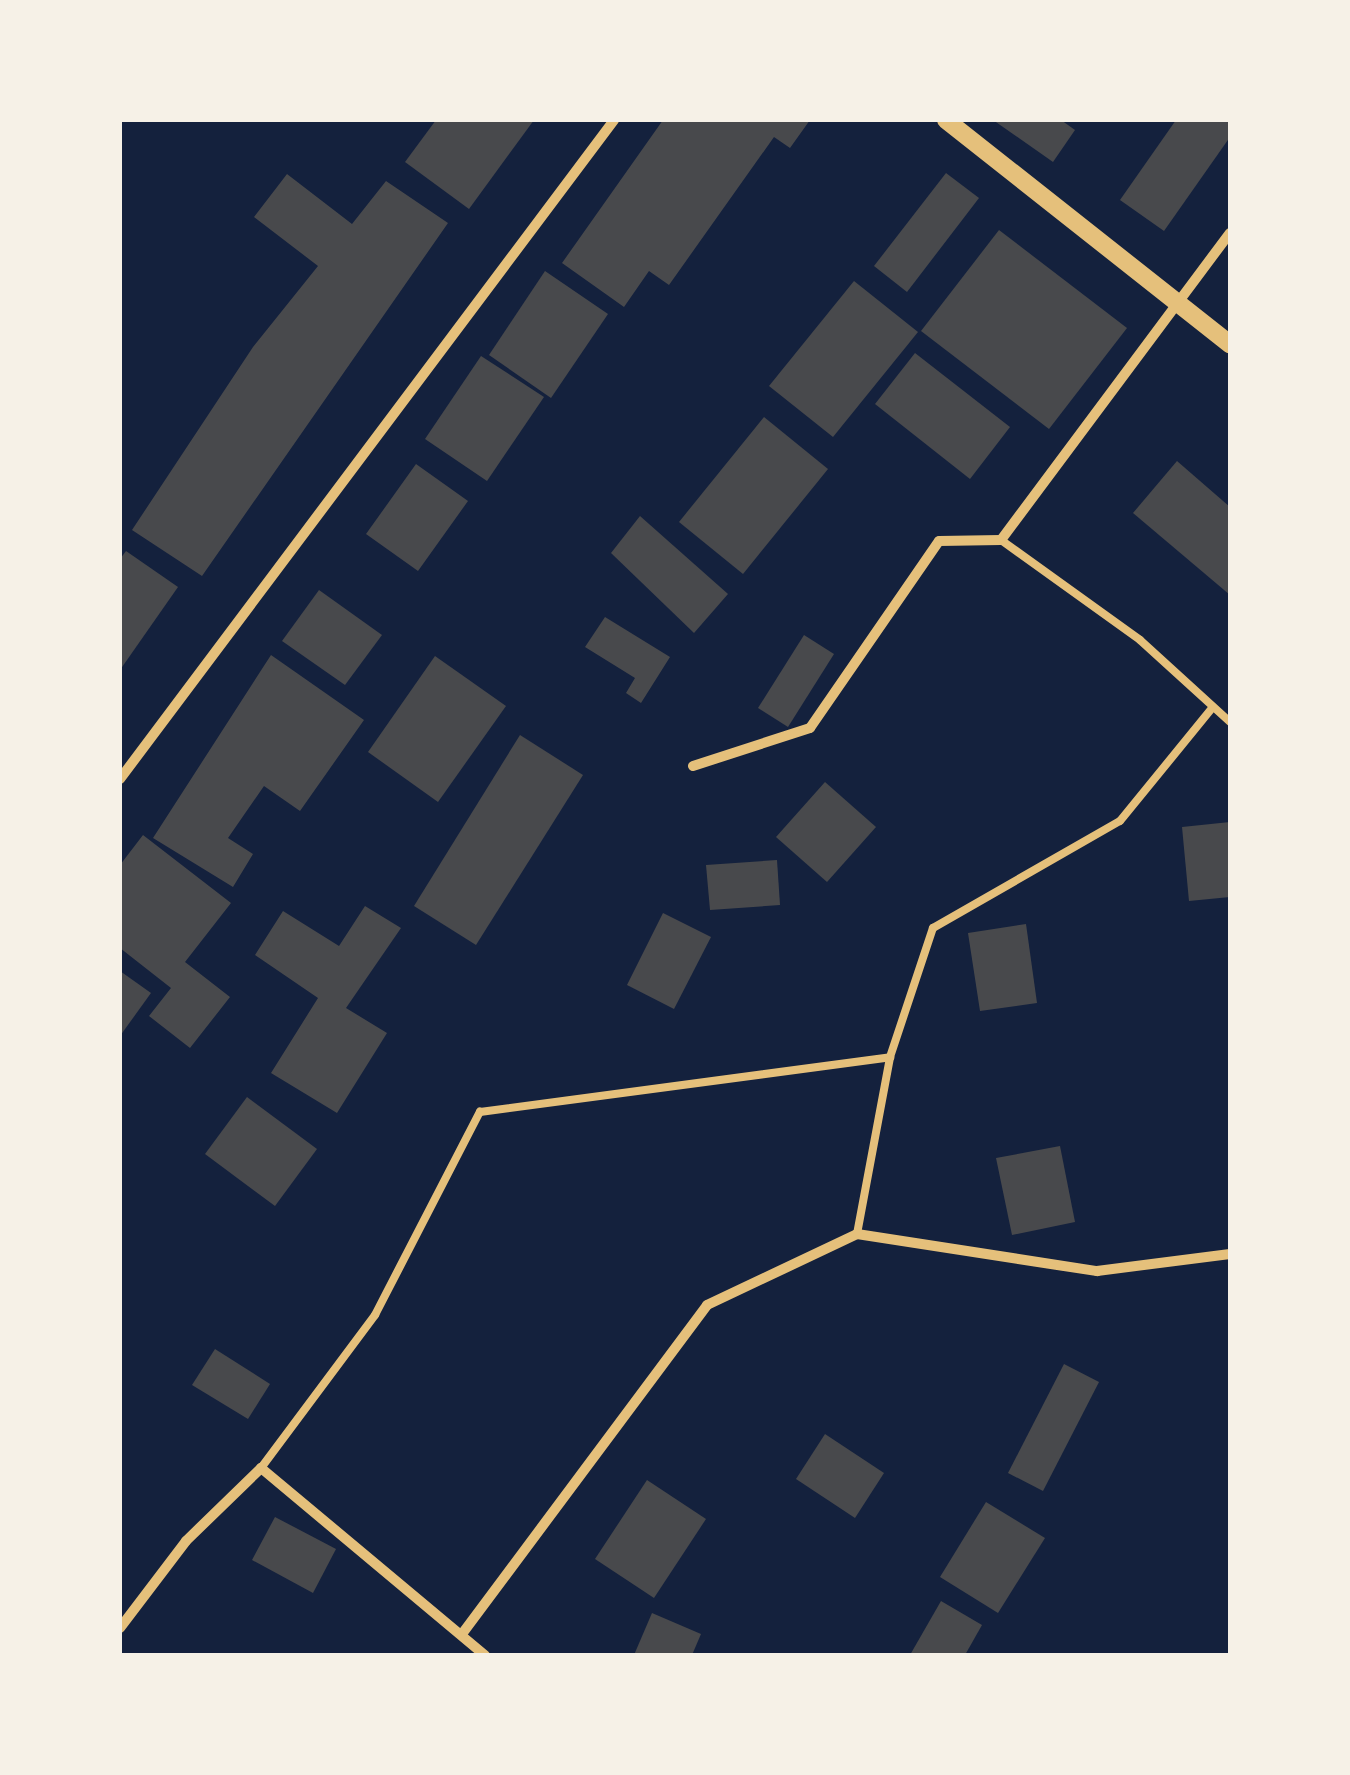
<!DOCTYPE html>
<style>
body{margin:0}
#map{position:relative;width:1350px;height:1775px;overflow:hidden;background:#14213d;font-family:"Nunito Sans",sans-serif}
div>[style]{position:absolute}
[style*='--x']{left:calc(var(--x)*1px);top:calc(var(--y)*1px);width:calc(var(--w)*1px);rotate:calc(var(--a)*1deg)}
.building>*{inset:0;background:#48494c}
.service>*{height:8px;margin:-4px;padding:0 4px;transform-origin:4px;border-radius:4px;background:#e5c07b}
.minor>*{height:10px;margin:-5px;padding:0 5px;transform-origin:5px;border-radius:5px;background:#e5c07b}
.tertiary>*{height:18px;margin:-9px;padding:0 9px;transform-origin:9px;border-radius:9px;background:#e5c07b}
span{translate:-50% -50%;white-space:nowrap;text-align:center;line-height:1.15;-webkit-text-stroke:9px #f6f1e7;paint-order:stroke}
.frame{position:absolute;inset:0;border:122px solid #f6f1e7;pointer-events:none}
</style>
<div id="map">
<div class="building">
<i style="clip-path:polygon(436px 120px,534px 120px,469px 209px,405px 162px)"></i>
<i style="clip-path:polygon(663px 120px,810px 120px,790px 148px,774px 137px,669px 285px,649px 271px,624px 307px,562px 263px)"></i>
<i style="clip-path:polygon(993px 120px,1061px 120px,1075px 130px,1053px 162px)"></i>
<i style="clip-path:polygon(1176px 120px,1230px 120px,1230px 137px,1164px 231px,1120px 200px)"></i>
<i style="clip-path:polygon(946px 173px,979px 198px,907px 292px,874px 266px)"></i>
<i style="clip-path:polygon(287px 174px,352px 224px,386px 181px,448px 223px,202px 576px,132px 530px,253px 347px,318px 266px,254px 217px)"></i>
<i style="clip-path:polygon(999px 230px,1127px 328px,1049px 429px,921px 331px)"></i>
<i style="clip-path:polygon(545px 271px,608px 314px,551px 398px,489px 355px)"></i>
<i style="clip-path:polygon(854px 281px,918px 332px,833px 437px,769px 386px)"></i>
<i style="clip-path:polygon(915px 353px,1010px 427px,970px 479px,875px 404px)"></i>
<i style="clip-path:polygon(481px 356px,544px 397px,487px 481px,425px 439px)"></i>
<i style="clip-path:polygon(764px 417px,828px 469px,743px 574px,679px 522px)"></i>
<i style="clip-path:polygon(1177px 461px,1230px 507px,1230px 595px,1133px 513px)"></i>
<i style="clip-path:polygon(416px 464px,468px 501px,418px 571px,366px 534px)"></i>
<i style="clip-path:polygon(640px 516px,728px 594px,694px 633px,611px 553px)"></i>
<i style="clip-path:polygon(126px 551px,178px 587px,120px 670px,120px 559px)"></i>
<i style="clip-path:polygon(319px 590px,382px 635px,345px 685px,282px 641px)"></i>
<i style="clip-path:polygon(605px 617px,670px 657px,641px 703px,626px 693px,635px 678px,585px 647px)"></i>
<i style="clip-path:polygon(804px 635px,834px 654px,788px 727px,758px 708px)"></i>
<i style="clip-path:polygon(271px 655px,364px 720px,300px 811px,264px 786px,228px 838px,253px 854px,233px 887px,153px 838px)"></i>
<i style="clip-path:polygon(435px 656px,506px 706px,438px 802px,368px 752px)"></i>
<i style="clip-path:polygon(520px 735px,583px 775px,476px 945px,414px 906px)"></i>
<i style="clip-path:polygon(825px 782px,876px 827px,827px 882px,776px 837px)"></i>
<i style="clip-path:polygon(1230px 822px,1230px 897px,1189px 901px,1182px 827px)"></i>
<i style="clip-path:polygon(143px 835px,231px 903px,185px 962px,230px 997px,190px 1048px,149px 1016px,171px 988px,120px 948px,120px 865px)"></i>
<i style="clip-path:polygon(777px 860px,780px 905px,710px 910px,706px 865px)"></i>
<i style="clip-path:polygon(365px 906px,401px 928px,346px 1008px,387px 1033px,337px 1113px,271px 1073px,318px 998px,255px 955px,283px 911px,339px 946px)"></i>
<i style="clip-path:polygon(663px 913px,711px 937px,674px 1009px,627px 985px)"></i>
<i style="clip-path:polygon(1026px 924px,1037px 1003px,980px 1011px,968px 933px)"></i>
<i style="clip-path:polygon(120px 971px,151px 993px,120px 1036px)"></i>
<i style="clip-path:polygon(247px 1097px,317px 1149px,275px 1206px,205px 1154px)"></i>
<i style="clip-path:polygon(1060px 1146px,1075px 1222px,1012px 1235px,996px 1158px)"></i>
<i style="clip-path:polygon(215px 1349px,270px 1384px,248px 1419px,192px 1385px)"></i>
<i style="clip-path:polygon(1064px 1364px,1099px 1382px,1043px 1491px,1008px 1473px)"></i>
<i style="clip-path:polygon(825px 1434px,884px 1473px,855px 1518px,796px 1479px)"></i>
<i style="clip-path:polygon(647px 1480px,706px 1519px,654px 1598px,595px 1559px)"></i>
<i style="clip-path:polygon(986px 1502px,1045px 1538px,998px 1613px,940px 1577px)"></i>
<i style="clip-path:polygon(275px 1517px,336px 1549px,313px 1593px,252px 1560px)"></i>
<i style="clip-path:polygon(941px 1601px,982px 1625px,965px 1655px,910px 1655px)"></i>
<i style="clip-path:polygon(652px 1613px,701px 1634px,692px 1655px,634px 1655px)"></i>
</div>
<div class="service">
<i style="--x:1001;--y:540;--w:171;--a:35.7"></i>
<i style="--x:1140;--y:640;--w:122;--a:42.3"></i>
<i style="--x:857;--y:1234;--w:180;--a:-79.4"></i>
<i style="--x:890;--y:1057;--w:136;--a:-71.6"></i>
<i style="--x:933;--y:928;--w:215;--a:-29.8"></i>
<i style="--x:1120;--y:821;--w:147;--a:-50.8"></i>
<i style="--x:261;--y:1468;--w:191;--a:-53.3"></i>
<i style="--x:375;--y:1315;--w:229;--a:-62.7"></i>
<i style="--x:480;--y:1112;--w:414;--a:-7.6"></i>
</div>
<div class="minor">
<i style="--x:693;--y:766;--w:123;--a:-18"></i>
<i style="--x:810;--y:728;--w:227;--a:-55.4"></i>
<i style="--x:939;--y:541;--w:62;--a:-0.9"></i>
<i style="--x:1001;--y:540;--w:383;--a:-53.3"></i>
<i style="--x:120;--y:779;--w:824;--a:-53.14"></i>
<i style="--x:120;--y:1628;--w:109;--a:-52.8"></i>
<i style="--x:186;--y:1541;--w:105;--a:-44.2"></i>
<i style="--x:261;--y:1468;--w:292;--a:39.9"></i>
<i style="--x:462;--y:1634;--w:410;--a:-53.3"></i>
<i style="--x:707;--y:1305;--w:166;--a:-25.3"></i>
<i style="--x:857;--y:1234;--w:243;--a:8.8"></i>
<i style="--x:1097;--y:1271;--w:134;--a:-7.3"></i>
</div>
<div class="tertiary">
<i style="--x:946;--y:120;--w:362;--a:38.3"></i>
</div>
<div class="frame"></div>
</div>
